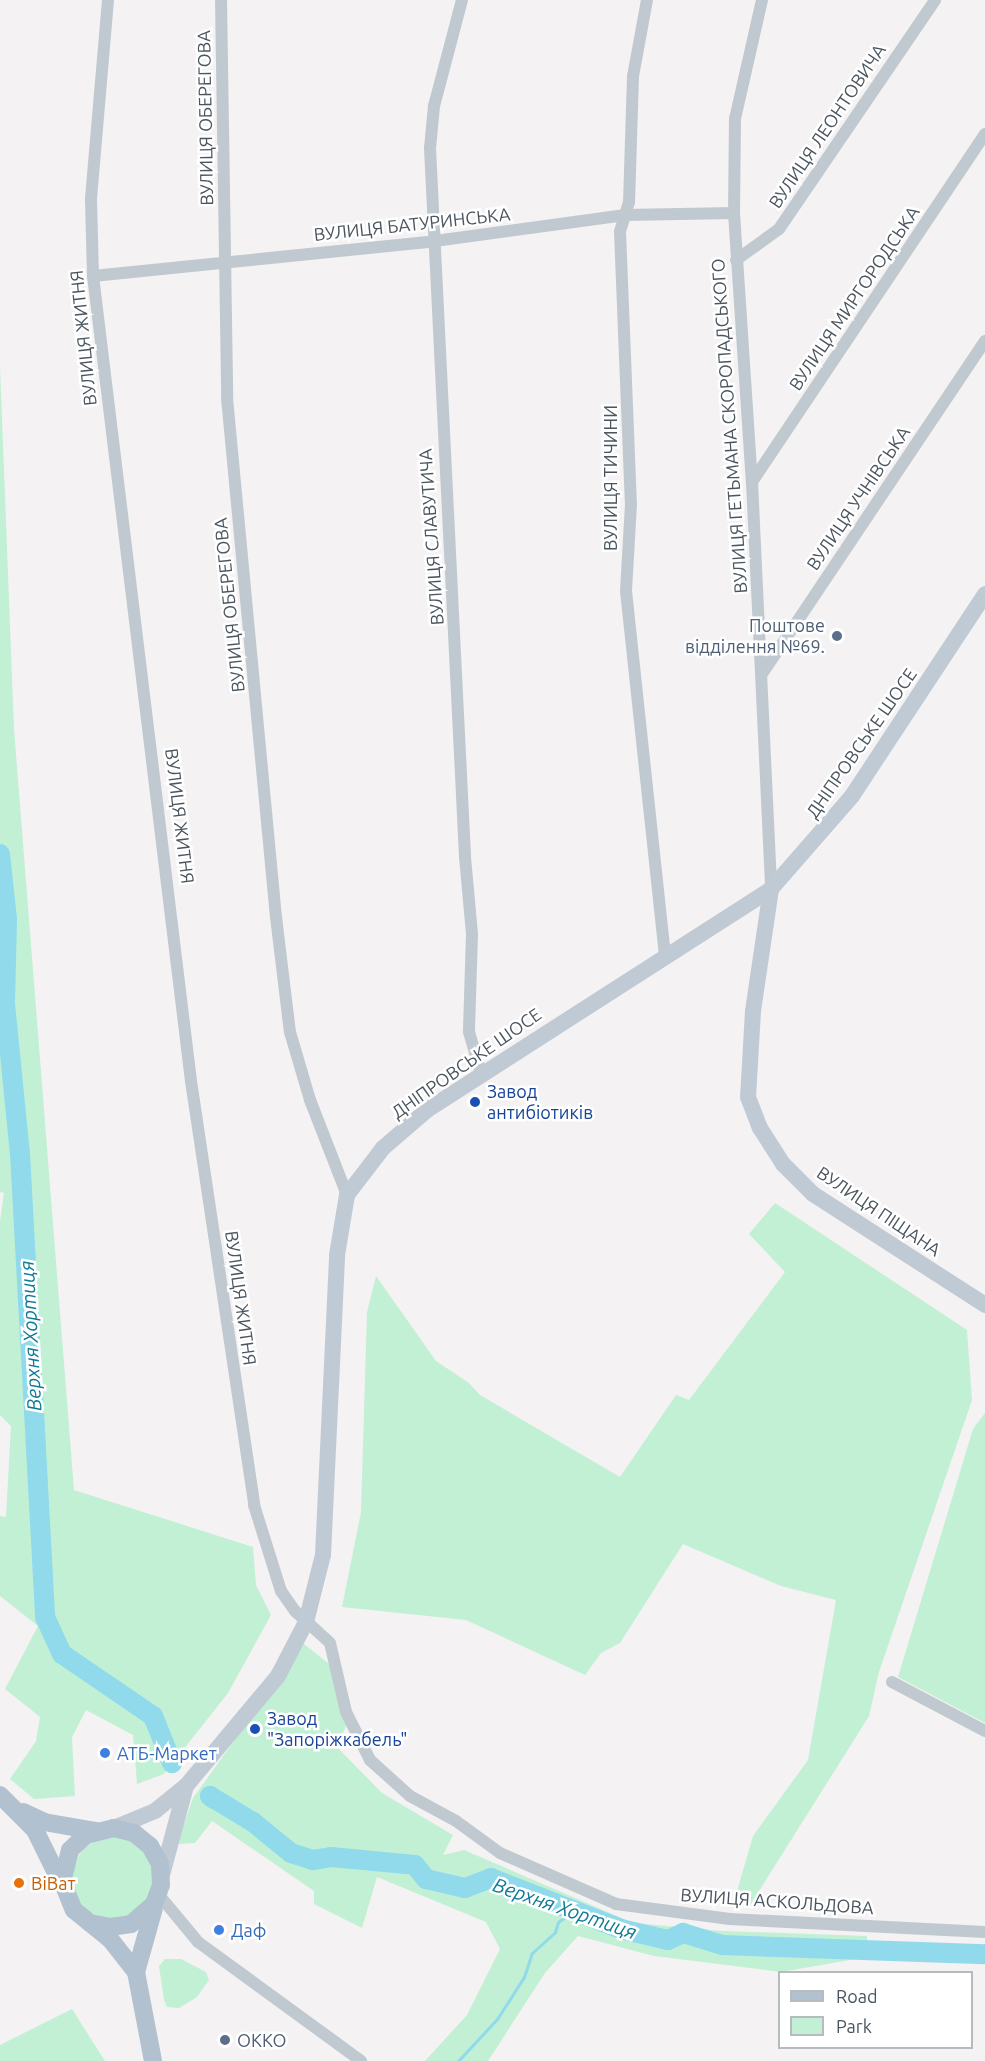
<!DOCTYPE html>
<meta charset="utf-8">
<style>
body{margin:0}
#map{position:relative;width:985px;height:2061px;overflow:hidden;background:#f4f2f2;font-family:Ubuntu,sans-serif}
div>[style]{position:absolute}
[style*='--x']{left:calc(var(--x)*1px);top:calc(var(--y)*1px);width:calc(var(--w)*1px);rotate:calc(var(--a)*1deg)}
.green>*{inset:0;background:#c2f0d4}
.round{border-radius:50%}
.stream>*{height:3px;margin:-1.5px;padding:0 1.5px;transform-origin:1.5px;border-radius:1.5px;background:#90daec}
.river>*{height:20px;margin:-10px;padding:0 10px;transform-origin:10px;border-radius:10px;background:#90daec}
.street>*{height:12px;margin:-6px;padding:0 6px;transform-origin:6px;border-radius:6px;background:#c0c9d0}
.secondary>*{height:16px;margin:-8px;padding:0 8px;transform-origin:8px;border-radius:8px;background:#c0cad5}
.primary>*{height:18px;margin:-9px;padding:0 9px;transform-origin:9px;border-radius:9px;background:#b2c1d0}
.dots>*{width:16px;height:16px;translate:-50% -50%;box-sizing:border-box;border:3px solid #fff;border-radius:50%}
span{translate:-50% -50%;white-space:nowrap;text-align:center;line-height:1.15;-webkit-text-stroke:5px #fff;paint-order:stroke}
.street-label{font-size:18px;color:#4a555f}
.service-label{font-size:18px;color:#4e5e75}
.right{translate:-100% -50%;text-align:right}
.left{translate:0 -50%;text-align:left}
.transit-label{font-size:18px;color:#164399}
.shop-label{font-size:18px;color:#366cbe}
.food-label{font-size:18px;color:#c56008}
.water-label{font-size:20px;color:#0e7b96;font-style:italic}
.legend{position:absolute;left:778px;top:1971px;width:195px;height:78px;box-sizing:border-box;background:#fff;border:2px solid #b7bbbf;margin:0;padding:8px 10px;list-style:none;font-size:18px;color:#4a555f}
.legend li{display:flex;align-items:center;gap:12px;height:30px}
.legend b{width:30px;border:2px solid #b7bbbf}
</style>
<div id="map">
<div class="green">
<i style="clip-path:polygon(0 366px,14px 729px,74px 1490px,253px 1547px,256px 1585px,271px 1615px,228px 1693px,164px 1774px,137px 1784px,133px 1735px,86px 1710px,72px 1737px,75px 1796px,34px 1799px,10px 1779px,36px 1741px,40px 1717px,5px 1689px,38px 1626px,0 1596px,0 1516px,6px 1517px,11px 1426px,0 1415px,0 1221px,4px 1193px,0 1192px)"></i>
<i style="clip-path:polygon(775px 1203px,967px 1330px,972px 1400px,879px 1672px,869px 1716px,749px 1907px,735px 1898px,753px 1836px,808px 1760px,836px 1600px,781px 1586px,683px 1544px,620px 1643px,601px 1653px,585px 1675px,466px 1620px,342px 1607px,361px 1512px,367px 1312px,376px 1276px,436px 1361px,469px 1383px,480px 1395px,620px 1477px,676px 1395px,689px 1400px,785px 1272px,749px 1234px)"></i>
<i style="clip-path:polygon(985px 1413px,985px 1723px,898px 1677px,973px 1429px)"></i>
<i style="clip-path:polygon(304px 1644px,338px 1671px,349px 1721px,336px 1746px,382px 1793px,453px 1835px,443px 1855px,464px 1850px,633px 1923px,723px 1931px,867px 1936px,867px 1957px,781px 1972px,654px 1956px,578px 1936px,545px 1973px,488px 2061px,425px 2061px,467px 2015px,500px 1949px,486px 1922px,377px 1877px,362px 1928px,314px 1904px,314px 1891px,212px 1821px,195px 1843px,177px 1844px,193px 1798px)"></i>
<i class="round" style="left:72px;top:1837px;width:82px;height:82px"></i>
<i style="clip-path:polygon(165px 1959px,181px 1959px,206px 1972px,209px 1980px,197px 1997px,179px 2008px,167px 2007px,164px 2000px,159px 1966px)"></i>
<i style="clip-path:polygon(72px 2009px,105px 2061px,0 2061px,0 2045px)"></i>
</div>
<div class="stream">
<i style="--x:458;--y:2061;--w:57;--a:-47.1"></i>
<i style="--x:497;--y:2019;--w:50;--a:-57.3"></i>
<i style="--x:524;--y:1977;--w:25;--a:-72"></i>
<i style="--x:532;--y:1953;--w:31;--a:-42"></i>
<i style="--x:555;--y:1932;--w:10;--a:-73"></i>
<i style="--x:558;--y:1922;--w:19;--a:-36"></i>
</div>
<div class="river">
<i style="--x:0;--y:854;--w:66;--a:83.9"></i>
<i style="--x:7;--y:920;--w:84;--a:91.4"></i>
<i style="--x:5;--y:1004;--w:150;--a:84.3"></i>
<i style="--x:20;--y:1153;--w:465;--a:86.9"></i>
<i style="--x:45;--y:1617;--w:41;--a:65.3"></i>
<i style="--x:62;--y:1654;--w:110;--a:34.3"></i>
<i style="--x:153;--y:1716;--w:51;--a:68"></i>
<i style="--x:214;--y:1799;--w:5;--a:-143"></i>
<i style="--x:210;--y:1796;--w:50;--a:31.2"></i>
<i style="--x:253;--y:1822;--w:49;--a:39.2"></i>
<i style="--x:291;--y:1853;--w:23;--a:18"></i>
<i style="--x:313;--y:1860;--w:18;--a:-9"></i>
<i style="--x:331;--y:1857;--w:84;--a:5.4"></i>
<i style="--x:415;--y:1865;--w:18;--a:52"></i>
<i style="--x:426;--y:1879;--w:40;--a:13"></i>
<i style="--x:465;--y:1888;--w:28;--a:-21"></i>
<i style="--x:491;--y:1878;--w:140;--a:21.4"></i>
<i style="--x:621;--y:1929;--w:48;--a:13.2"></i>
<i style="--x:668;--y:1940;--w:17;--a:-25"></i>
<i style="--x:683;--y:1933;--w:41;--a:17.1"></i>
<i style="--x:722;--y:1945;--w:263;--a:2"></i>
</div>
<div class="street">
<i style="--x:108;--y:0;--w:201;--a:94.9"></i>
<i style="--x:91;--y:200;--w:76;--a:88.5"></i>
<i style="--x:93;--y:276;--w:811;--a:83.06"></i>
<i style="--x:191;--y:1081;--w:429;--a:81.5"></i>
<i style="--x:254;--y:1505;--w:90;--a:72.6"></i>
<i style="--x:281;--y:1591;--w:24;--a:55"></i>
<i style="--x:295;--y:1611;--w:47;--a:42.4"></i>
<i style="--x:330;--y:1643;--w:71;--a:76.9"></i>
<i style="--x:346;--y:1712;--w:54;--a:63.4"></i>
<i style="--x:370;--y:1760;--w:54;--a:42"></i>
<i style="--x:410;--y:1796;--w:52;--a:28.5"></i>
<i style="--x:456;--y:1821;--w:54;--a:36"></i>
<i style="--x:500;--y:1853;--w:127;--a:23.7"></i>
<i style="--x:616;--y:1904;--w:115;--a:7.5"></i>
<i style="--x:730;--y:1919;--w:255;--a:2.9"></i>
<i style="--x:221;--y:0;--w:398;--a:89.1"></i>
<i style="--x:227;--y:398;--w:521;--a:84.61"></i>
<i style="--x:276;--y:917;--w:116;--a:83.1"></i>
<i style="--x:290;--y:1032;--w:71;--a:73.6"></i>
<i style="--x:310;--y:1100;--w:102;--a:68.7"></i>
<i style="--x:462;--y:0;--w:110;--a:104.8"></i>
<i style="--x:434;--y:106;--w:42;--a:95.4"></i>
<i style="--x:430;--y:148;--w:710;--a:87.17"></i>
<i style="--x:465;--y:857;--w:77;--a:84.8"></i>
<i style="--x:472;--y:934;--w:98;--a:91.8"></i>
<i style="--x:469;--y:1032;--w:43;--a:73.7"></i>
<i style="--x:647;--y:0;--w:77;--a:100.4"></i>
<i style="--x:633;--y:76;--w:126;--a:91.8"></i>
<i style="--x:629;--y:202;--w:31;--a:107"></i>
<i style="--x:620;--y:232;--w:272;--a:87.7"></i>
<i style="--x:631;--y:504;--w:87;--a:93.3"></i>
<i style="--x:626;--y:591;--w:366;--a:83.9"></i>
<i style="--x:762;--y:0;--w:122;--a:102.8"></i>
<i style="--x:735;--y:119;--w:94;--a:90.6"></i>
<i style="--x:734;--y:213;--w:270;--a:86.2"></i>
<i style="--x:752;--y:482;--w:407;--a:87.3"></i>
<i style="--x:736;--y:260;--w:53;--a:-35.8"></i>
<i style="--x:779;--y:229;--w:277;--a:-55.7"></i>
<i style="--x:93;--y:276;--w:344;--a:-5.8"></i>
<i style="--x:435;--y:241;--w:192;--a:-7.8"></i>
<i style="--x:625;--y:215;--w:109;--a:-1.1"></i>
<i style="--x:752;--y:482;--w:419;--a:-56.2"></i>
<i style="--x:762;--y:674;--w:401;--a:-56.2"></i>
<i style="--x:892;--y:1682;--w:105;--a:27.8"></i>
<i style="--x:159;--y:1895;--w:61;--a:50.3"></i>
<i style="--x:198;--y:1942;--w:202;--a:36.1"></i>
</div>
<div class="secondary">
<i style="--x:771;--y:889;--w:123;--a:98.4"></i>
<i style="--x:753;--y:1011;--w:86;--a:93.3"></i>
<i style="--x:748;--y:1097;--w:33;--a:69"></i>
<i style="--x:760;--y:1128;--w:43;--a:57.4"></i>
<i style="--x:783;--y:1164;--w:42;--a:45"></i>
<i style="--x:813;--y:1194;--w:205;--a:32.8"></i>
<i style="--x:114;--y:1828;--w:44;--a:-22.5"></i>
<i style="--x:155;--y:1811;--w:40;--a:-39"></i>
<i style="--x:186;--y:1786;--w:143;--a:-50.1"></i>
<i style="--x:278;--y:1676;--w:61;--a:-62.6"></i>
<i style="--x:306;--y:1622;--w:69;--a:-75.8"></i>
<i style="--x:323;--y:1555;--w:300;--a:-87.3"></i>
<i style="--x:337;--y:1255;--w:61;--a:-80.5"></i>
<i style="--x:347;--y:1195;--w:59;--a:-52.5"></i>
<i style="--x:383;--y:1148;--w:58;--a:-40.8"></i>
<i style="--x:427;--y:1110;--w:409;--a:-32.7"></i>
<i style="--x:771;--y:889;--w:123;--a:-48.9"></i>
<i style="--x:852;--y:796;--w:242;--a:-56.6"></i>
<i style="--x:162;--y:1875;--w:92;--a:-74.9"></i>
</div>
<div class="primary">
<i style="--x:0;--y:1795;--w:49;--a:45"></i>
<i style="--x:35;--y:1830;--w:59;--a:63.9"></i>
<i style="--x:23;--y:1812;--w:23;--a:25"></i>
<i style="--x:44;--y:1822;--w:53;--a:9.8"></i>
<i style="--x:90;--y:1923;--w:20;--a:11"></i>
<i style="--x:110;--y:1927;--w:21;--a:-8"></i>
<i style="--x:131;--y:1924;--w:30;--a:-41"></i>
<i style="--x:154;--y:1904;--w:20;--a:-70"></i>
<i style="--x:161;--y:1885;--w:21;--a:-93"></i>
<i style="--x:160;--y:1864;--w:21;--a:-119"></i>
<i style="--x:150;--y:1846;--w:21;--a:-141"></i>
<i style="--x:134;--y:1833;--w:21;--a:-166"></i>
<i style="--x:114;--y:1828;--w:29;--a:166"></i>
<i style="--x:86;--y:1835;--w:22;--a:137"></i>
<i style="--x:70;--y:1850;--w:32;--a:104"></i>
<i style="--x:62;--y:1881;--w:31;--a:68"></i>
<i style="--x:74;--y:1910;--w:46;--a:38.9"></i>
<i style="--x:110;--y:1939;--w:42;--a:51.8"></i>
<i style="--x:153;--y:2061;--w:91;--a:-100.8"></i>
<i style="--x:136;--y:1972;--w:66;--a:-74.3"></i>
</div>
<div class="dots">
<i style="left:837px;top:636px;background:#5c6f8a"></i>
<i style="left:475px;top:1102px;background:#1a4fb4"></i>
<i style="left:255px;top:1729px;background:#1a4fb4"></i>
<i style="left:105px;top:1753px;background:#3f7fe0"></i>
<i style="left:19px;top:1883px;background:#e8710a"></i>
<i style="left:219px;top:1930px;background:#3f7fe0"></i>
<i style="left:225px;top:2040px;background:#5c6f8a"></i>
</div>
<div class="street-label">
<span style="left:205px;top:118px;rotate:-91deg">ВУЛИЦЯ ОБЕРЕГОВА</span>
<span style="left:827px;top:126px;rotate:-56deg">ВУЛИЦЯ ЛЕОНТОВИЧА</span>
<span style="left:412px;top:224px;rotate:-6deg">ВУЛИЦЯ БАТУРИНСЬКА</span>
<span style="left:854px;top:298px;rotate:-56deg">ВУЛИЦЯ МИРГОРОДСЬКА</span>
<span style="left:83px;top:338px;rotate:-96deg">ВУЛИЦЯ ЖИТНЯ</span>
<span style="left:729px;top:426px;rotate:-94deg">ВУЛИЦЯ ГЕТЬМАНА СКОРОПАДСЬКОГО</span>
<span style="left:610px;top:478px;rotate:-90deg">ВУЛИЦЯ ТИЧИНИ</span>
<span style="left:858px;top:498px;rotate:-56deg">ВУЛИЦЯ УЧНІВСЬКА</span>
<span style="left:431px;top:537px;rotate:-94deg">ВУЛИЦЯ СЛАВУТИЧА</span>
<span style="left:229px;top:605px;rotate:-96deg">ВУЛИЦЯ ОБЕРЕГОВА</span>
<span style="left:861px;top:743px;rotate:-55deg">ДНІПРОВСЬКЕ ШОСЕ</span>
<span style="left:180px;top:816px;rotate:83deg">ВУЛИЦЯ ЖИТНЯ</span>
<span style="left:466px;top:1063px;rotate:-35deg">ДНІПРОВСЬКЕ ШОСЕ</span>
<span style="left:879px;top:1211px;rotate:34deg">ВУЛИЦЯ ПІЩАНА</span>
<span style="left:241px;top:1298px;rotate:82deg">ВУЛИЦЯ ЖИТНЯ</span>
<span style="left:777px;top:1901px;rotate:4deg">ВУЛИЦЯ АСКОЛЬДОВА</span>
</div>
<div class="service-label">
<span class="right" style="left:825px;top:636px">Поштове<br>відділення №69.</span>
<span class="left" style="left:237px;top:2040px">ОККО</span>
</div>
<div class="transit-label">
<span class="left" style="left:487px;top:1102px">Завод<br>антибіотиків</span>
<span class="left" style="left:267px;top:1729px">Завод<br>"Запоріжкабель"</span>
</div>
<div class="shop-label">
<span class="left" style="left:117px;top:1753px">АТБ-Маркет</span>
<span class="left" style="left:231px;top:1930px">Даф</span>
</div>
<div class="food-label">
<span class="left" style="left:31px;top:1883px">ВіВат</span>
</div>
<div class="water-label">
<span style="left:30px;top:1336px;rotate:-93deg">Верхня Хортиця</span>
<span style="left:565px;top:1908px;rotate:19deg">Верхня Хортиця</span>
</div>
<ul class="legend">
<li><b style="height:8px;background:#b2c1d0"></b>Road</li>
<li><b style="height:16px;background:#c2f0d4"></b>Park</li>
</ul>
</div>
